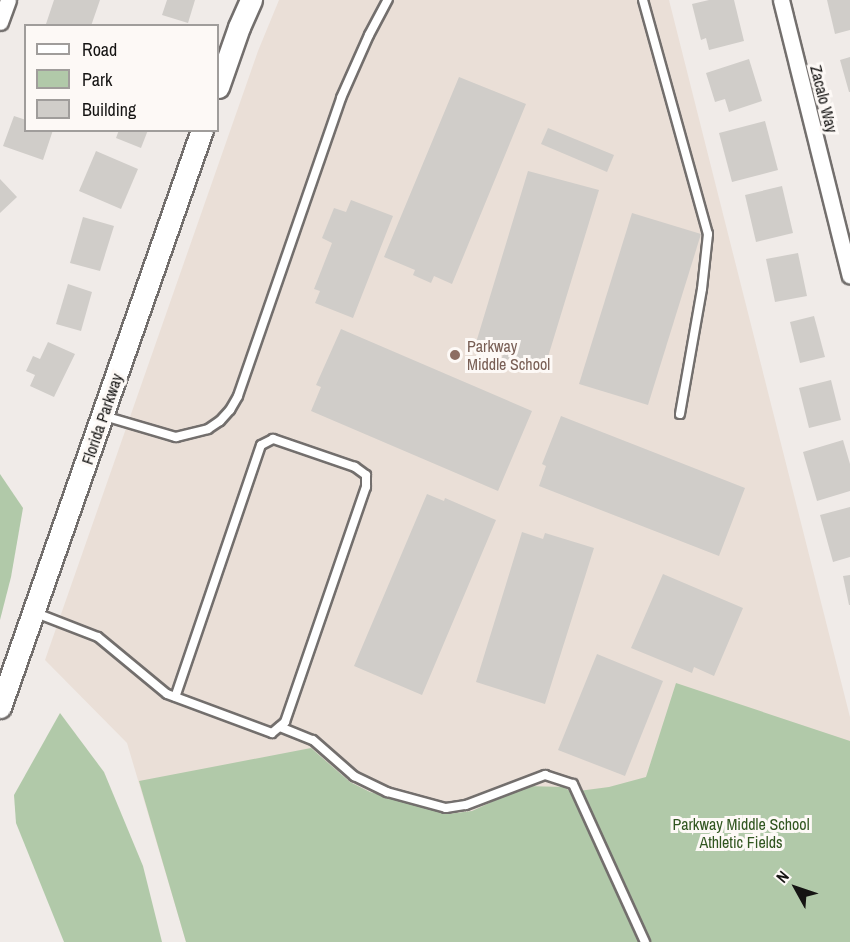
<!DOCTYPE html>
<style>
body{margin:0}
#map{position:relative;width:850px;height:942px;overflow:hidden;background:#f0ebe8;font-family:"Archivo Narrow",sans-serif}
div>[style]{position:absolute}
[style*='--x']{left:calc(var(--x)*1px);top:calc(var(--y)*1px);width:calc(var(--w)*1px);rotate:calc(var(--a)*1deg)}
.built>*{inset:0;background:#eadfd7}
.green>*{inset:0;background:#b1c9a9}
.building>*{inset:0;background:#d0cdc9}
.roads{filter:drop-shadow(2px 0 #736f6d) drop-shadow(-2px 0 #736f6d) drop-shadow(0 2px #736f6d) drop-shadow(0 -2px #736f6d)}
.lane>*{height:8px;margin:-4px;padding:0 4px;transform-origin:4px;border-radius:4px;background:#fff}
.street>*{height:15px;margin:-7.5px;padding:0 7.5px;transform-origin:7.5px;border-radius:7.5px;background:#fff}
.secondary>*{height:21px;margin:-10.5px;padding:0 10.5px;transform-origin:10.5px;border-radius:10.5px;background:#fff}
.dots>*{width:16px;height:16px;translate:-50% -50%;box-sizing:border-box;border:3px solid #fdf9f6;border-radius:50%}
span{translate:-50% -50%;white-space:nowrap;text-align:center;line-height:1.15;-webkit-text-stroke:6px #fdf9f6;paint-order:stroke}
.street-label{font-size:16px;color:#151413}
.education-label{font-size:16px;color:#785e54}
.left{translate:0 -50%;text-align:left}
.park-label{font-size:16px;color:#315620}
.legend{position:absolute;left:24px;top:24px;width:195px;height:108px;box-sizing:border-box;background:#fdf9f6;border:2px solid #a09d9b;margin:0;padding:8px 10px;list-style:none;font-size:18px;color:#151413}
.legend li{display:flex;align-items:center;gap:12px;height:30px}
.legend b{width:30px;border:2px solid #a09d9b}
.north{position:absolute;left:766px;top:858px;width:60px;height:60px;-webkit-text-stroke:4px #fdf9f6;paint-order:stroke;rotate:310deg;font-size:16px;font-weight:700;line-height:24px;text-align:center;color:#151413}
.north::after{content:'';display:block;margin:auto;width:21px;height:27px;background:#151413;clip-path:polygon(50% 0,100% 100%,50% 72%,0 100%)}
</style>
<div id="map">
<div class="built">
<i style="clip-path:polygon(279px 0,669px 0,850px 717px,850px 942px,186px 942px,127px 743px,45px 660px,258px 51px)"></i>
</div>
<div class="green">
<i style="clip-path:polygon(0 474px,23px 508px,11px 577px,0 620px)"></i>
<i style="clip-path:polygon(676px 683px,850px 741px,850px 942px,186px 942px,139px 781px,311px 748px,350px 782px,370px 792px,447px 814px,472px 811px,526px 786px,564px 787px,571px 792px,609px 787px,646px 777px)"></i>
<i style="clip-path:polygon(60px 713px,104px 772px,143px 866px,162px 942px,64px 942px,16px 823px,14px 795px)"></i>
</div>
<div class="building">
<i style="clip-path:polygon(54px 0,100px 0,91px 26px,49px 26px,46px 24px)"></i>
<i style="clip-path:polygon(167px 0,195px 0,188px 23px,162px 15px)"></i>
<i style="clip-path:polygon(709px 0,734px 0,744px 41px,709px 50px,706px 38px,701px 40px,692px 4px)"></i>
<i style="clip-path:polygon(827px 0,850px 0,850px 30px,835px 34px)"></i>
<i style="clip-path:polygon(850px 57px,850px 92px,849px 92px,840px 60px)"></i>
<i style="clip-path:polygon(749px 59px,762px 101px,729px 112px,725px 99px,715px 102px,706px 73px)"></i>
<i style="clip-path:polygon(459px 77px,526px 104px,452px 284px,434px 276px,431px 283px,413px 275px,415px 270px,384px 257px)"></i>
<i style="clip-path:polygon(14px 116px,26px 120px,26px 130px,53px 130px,43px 160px,3px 146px)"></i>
<i style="clip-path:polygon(765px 121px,778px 170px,732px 182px,719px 133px)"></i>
<i style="clip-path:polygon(548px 128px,614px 155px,607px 172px,541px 144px)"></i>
<i style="clip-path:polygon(119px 130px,148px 130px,141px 148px,116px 138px)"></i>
<i style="clip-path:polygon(96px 151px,138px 169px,121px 209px,79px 191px)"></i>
<i style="clip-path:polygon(528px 171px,599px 190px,544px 370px,502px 358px,503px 354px,475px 346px)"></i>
<i style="clip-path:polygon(0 179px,17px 197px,0 213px)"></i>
<i style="clip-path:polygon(782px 186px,793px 233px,756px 242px,745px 195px)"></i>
<i style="clip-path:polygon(351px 200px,393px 216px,353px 318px,315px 303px,320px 291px,314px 289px,332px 243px,322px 238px,334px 208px,346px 212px)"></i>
<i style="clip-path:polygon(632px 213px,701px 234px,648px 405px,579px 384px)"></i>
<i style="clip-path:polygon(83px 217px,114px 226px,100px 271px,70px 263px)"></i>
<i style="clip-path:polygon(798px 253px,807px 296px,775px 302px,766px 259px)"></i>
<i style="clip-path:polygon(68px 284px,92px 292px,81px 331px,56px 324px)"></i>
<i style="clip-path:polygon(814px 316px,825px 357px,800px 363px,790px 322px)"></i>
<i style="clip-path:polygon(341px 329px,532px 411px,498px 491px,311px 411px,321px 387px,316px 385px)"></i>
<i style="clip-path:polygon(48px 342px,75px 354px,54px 397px,30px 386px,35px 375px,26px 371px,33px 356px,40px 359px)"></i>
<i style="clip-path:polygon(831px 380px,841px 420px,809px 428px,799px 388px)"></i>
<i style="clip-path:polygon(561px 416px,745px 488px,719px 556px,539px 486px,546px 466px,542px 464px)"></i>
<i style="clip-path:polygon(843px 440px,850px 464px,850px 491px,817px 501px,803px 452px)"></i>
<i style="clip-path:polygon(427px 494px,444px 501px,445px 498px,496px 520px,422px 695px,354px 666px)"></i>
<i style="clip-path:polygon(850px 507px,850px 557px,833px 562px,820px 515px)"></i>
<i style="clip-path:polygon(522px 532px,543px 539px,545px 533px,594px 548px,545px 704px,476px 682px)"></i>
<i style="clip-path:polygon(663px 574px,743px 608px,714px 676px,694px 667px,692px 673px,631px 648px)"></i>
<i style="clip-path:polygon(850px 575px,850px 605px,849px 605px,843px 576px)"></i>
<i style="clip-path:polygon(597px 654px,663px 681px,625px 776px,558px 750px)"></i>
</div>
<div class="roads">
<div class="lane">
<i style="--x:643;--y:0;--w:243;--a:74.5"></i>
<i style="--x:708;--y:234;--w:55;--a:96.2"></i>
<i style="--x:702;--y:289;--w:127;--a:100"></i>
<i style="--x:104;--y:416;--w:75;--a:16.3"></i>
<i style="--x:176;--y:437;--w:33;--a:-14"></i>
<i style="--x:208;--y:429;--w:14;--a:-34"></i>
<i style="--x:220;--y:421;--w:15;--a:-48"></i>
<i style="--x:230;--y:410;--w:16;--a:-60"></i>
<i style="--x:238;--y:396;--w:315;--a:-70.9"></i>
<i style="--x:341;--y:98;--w:69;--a:-66"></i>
<i style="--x:369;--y:35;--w:40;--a:-62"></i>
<i style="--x:36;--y:613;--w:66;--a:21.2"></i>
<i style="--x:98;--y:637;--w:89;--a:39.6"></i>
<i style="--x:167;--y:694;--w:112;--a:20.4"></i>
<i style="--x:272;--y:733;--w:17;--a:-40"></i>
<i style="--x:285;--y:722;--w:249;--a:-71"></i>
<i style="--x:366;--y:487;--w:12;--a:-90"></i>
<i style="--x:366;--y:475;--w:14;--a:-144"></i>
<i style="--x:355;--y:467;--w:87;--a:-161.1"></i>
<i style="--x:273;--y:439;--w:13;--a:153"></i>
<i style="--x:261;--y:445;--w:266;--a:108.8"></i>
<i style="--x:280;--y:727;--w:35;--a:22"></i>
<i style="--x:313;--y:740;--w:55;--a:41.3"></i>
<i style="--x:354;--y:776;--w:37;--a:26"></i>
<i style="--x:387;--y:792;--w:61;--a:15.2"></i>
<i style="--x:446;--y:808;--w:20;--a:-9"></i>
<i style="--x:466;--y:805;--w:85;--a:-20.8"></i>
<i style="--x:545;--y:775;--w:29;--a:18"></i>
<i style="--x:573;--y:784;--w:174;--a:65.5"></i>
</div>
<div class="street">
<i style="--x:781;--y:0;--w:284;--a:76"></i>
<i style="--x:0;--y:22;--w:23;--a:-70"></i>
</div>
<div class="secondary">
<i style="--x:218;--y:87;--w:64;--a:-70.7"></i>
<i style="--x:239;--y:27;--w:30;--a:-66"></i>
<i style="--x:0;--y:707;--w:611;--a:-70.71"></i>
</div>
</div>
<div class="dots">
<i style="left:455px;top:355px;background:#8d6e63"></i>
</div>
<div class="street-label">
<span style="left:824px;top:99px;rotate:76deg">Zacalo Way</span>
<span style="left:102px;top:419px;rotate:-71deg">Florida Parkway</span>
</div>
<div class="education-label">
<span class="left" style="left:467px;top:355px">Parkway<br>Middle School</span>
</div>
<div class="park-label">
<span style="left:741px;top:833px">Parkway Middle School<br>Athletic Fields</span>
</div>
<ul class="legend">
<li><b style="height:8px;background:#fff"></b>Road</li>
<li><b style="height:16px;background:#b1c9a9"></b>Park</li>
<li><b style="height:16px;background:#d0cdc9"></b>Building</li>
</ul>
<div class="north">N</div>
</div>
